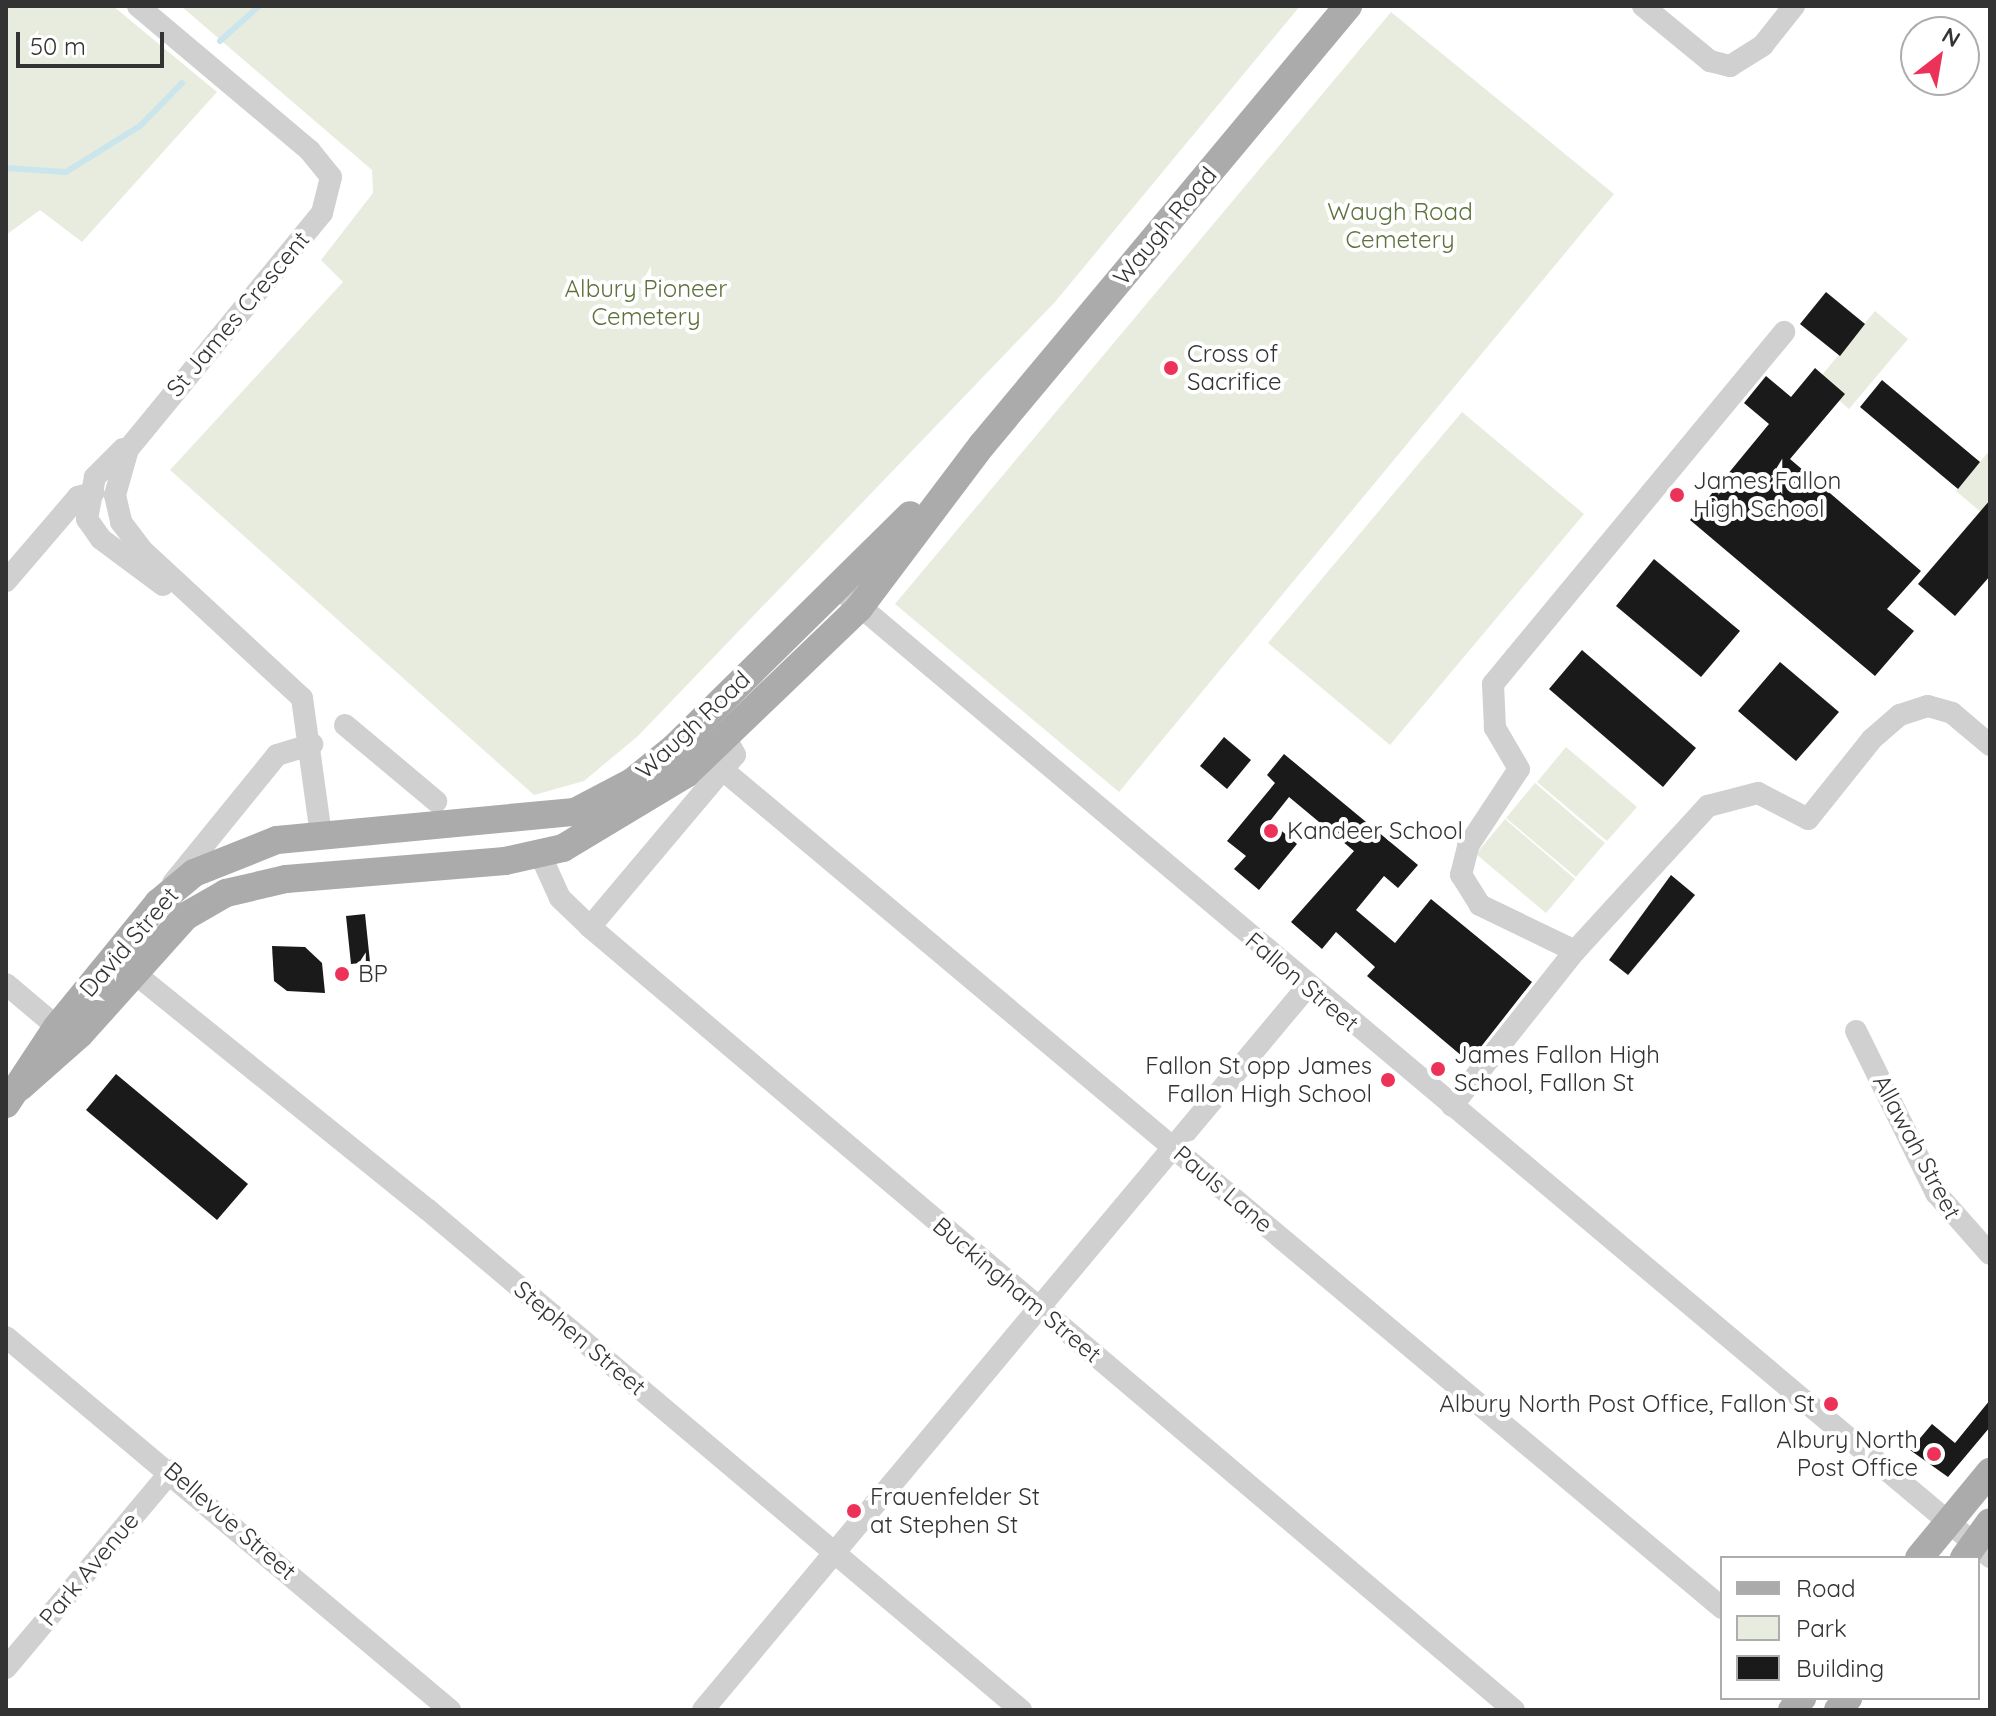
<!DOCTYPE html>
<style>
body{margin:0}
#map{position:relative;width:1996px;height:1716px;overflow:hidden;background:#fff;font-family:Quicksand,sans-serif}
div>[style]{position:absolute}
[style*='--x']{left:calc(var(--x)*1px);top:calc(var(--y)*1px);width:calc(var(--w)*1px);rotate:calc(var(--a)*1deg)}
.green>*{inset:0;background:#e8ecde}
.stream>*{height:6px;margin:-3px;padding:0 3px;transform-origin:3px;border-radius:3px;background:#cbe5ed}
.building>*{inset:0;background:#1a1a1a}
.minor>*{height:22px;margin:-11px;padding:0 11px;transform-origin:11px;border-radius:11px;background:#d0d0d0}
.major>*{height:28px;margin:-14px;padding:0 14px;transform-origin:14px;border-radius:14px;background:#ababab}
.dots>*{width:22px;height:22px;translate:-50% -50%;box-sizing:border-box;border:4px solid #fff;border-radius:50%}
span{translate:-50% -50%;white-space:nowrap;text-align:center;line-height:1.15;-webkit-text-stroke:8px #fff;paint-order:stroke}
.park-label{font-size:24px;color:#5d723d}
.street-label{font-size:24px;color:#333}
.poi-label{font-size:24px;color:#333}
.left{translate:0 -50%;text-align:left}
.right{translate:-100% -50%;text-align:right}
.frame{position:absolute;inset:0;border:8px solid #333;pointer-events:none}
.legend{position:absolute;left:1720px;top:1556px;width:260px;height:144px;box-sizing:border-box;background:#fff;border:2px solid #adadad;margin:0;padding:10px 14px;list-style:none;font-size:24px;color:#333}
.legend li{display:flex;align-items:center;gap:16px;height:40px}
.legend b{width:40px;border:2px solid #adadad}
.north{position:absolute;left:1900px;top:16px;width:80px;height:80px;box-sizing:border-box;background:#fff;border:2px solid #adadad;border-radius:50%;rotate:31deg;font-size:22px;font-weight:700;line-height:32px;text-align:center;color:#333}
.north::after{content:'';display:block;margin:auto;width:28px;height:36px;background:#ed325a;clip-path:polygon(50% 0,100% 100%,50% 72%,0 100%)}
.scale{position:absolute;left:16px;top:32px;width:148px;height:36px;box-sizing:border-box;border:4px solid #333;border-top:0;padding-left:10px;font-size:24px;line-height:28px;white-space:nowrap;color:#333;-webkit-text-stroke:6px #fff;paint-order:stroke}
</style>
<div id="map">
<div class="green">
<i style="clip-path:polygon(6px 6px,113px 6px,217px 92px,82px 242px,40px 210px,6px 235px)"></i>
<i style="clip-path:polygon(181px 6px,1300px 6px,1055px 302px,638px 736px,584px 781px,534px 795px,170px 470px,343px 282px,321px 260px,373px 193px,372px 170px)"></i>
<i style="clip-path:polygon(1391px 12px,1614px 194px,1119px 792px,895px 604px)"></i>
<i style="clip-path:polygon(1875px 311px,1908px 339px,1849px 409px,1817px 381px)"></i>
<i style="clip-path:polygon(1462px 412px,1584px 514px,1390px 745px,1268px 643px)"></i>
<i style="clip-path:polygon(1990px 450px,1990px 518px,1989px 519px,1956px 491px)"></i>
<i style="clip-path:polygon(1566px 747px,1637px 807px,1607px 841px,1537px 782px)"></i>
<i style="clip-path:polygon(1535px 783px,1605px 843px,1576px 877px,1506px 818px)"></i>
<i style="clip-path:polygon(1505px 819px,1575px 879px,1546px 913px,1476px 854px)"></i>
</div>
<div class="stream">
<i style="--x:220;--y:41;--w:52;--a:-41.9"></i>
<i style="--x:6;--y:168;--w:60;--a:3.8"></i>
<i style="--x:66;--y:172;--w:87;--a:-31.9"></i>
<i style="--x:140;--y:126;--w:60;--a:-45.7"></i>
</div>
<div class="building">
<i style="clip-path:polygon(1826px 292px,1865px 324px,1840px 356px,1800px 324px)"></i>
<i style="clip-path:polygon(1815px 368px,1845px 394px,1790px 459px,1921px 571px,1887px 609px,1914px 631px,1875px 676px,1690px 520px,1769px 424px,1744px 403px,1766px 376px,1791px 397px)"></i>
<i style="clip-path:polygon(1882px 380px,1980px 462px,1958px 489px,1860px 407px)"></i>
<i style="clip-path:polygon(1990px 500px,1990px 576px,1955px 616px,1918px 584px)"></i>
<i style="clip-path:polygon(1654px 559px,1740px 631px,1701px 677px,1616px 606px)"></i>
<i style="clip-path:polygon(1582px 650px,1696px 748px,1663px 787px,1549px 689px)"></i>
<i style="clip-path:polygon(1780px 662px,1839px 712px,1796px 761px,1738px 711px)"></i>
<i style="clip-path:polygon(1224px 737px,1251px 760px,1227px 789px,1200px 766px)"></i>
<i style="clip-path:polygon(1284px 754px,1418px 865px,1398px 888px,1384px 876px,1356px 910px,1395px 943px,1431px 899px,1532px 982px,1469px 1062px,1367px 976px,1375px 967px,1336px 932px,1322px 949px,1291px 922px,1354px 851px,1289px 797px,1270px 821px,1297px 844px,1259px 890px,1234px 869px,1246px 856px,1227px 841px,1275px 783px,1267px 775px)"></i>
<i style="clip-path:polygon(1671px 875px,1695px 895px,1628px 975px,1609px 960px)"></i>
<i style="clip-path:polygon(365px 914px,370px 962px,351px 964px,346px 916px)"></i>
<i style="clip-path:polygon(272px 946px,305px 947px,322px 963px,325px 993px,287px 991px,274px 981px)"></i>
<i style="clip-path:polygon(116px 1074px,248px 1184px,217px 1220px,86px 1110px)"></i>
<i style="clip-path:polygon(1990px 1400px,1990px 1427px,1948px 1477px,1910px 1450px,1932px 1424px,1955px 1443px)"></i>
</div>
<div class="minor">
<i style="--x:138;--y:6;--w:225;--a:40.1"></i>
<i style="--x:310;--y:151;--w:33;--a:51"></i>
<i style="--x:331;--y:177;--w:37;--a:104"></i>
<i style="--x:322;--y:213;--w:306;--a:129.4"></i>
<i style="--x:128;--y:449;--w:48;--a:105.8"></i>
<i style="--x:115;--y:495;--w:28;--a:77"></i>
<i style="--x:121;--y:522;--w:34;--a:53"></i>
<i style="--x:141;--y:549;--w:219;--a:42.8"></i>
<i style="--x:302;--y:698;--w:138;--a:82.1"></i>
<i style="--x:1643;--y:6;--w:87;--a:39.4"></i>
<i style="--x:1710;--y:61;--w:21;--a:14"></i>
<i style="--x:1730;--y:66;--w:39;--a:-32"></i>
<i style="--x:1763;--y:45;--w:50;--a:-51.5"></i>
<i style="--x:123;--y:449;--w:40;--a:135"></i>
<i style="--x:95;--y:477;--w:43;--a:100.8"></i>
<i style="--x:87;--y:519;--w:24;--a:55"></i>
<i style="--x:101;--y:539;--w:77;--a:36.6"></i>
<i style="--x:6;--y:581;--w:111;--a:-49.4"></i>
<i style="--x:78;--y:497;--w:16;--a:-15"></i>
<i style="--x:837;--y:587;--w:1507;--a:40.07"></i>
<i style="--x:345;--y:725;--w:119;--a:39.9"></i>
<i style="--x:723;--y:770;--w:1304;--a:39.99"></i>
<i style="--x:540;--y:854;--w:48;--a:65.6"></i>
<i style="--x:560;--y:898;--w:42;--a:44"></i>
<i style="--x:590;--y:927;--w:1211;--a:40.28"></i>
<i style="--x:173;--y:883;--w:165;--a:-50.9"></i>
<i style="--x:277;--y:755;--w:37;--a:-17"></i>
<i style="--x:590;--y:927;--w:225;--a:-49.9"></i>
<i style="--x:735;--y:755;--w:19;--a:-118"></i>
<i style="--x:1575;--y:951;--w:106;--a:-154.2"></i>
<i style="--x:1480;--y:905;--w:36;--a:-122"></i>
<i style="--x:1461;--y:875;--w:30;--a:-76"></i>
<i style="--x:1468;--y:846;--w:92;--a:-56.5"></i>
<i style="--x:1519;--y:769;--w:48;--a:-120.3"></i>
<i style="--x:1495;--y:728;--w:44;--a:-92.6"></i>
<i style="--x:1493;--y:684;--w:457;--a:-50.4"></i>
<i style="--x:133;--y:972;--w:378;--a:38.9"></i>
<i style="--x:427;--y:1209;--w:777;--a:40.15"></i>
<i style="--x:6;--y:984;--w:67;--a:40.1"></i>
<i style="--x:1856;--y:1031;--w:181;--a:63.7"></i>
<i style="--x:1936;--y:1193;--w:81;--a:48.5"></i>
<i style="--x:1452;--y:1106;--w:198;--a:-51.6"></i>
<i style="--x:1575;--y:951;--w:197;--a:-47.5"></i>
<i style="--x:1708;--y:806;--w:52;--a:-14.6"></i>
<i style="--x:1758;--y:793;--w:56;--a:27.5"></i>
<i style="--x:1808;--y:819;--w:102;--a:-51.3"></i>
<i style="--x:1872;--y:739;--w:37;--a:-41"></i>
<i style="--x:1900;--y:715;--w:29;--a:-18"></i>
<i style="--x:1928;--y:706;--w:25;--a:16"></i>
<i style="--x:1952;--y:713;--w:50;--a:40.1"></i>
<i style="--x:6;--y:1337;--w:580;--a:40.03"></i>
<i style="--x:6;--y:1668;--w:258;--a:-50"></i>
<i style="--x:703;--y:1710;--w:942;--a:-50.12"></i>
</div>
<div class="major">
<i style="--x:20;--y:1087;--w:80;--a:-41.5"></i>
<i style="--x:80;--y:1034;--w:159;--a:-48.1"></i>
<i style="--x:186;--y:916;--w:46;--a:-29.9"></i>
<i style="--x:226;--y:893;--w:62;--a:-13.1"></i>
<i style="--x:286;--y:879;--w:220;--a:-4.7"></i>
<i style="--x:505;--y:861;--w:59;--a:-12.6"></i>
<i style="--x:563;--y:848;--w:144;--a:-31"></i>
<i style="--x:686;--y:774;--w:240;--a:-43.8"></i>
<i style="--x:859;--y:608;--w:204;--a:-53"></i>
<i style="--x:982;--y:445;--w:572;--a:-50.18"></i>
<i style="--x:6;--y:1104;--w:92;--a:-56.5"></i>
<i style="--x:57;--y:1027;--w:160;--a:-50.8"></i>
<i style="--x:158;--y:903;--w:47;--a:-39.8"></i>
<i style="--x:194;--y:873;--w:89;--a:-21.7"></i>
<i style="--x:277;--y:840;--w:299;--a:-5.4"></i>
<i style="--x:575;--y:812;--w:64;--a:-27.8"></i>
<i style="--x:632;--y:782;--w:55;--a:-39.1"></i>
<i style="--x:675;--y:747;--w:330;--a:-44.6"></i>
<i style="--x:1919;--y:1558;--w:112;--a:-50.5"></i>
<i style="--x:1964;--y:1558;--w:44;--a:-54.2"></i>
<i style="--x:1792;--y:1710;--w:16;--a:-50"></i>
<i style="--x:1838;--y:1710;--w:16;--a:-50"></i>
</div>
<div class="dots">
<i style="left:1171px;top:368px;background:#ed325a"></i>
<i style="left:1677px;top:495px;background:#ed325a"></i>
<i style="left:1271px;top:831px;background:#ed325a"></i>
<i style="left:342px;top:974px;background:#ed325a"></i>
<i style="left:1438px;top:1069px;background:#ed325a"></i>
<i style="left:1388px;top:1080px;background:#ed325a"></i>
<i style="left:1831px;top:1404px;background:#ed325a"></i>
<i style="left:1934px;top:1454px;background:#ed325a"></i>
<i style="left:854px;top:1511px;background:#ed325a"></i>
</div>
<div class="park-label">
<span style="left:1400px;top:226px">Waugh Road<br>Cemetery</span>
<span style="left:646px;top:303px">Albury Pioneer<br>Cemetery</span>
</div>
<div class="street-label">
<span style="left:1165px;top:226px;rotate:-50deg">Waugh Road</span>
<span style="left:238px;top:314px;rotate:-50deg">St James Crescent</span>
<span style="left:693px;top:725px;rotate:-43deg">Waugh Road</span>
<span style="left:129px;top:942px;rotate:-49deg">David Street</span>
<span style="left:1302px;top:982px;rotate:40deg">Fallon Street</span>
<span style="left:1917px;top:1147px;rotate:62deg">Allawah Street</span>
<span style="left:1223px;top:1189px;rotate:40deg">Pauls Lane</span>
<span style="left:1017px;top:1290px;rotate:40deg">Buckingham Street</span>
<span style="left:580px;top:1338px;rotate:40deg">Stephen Street</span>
<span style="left:230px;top:1521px;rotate:41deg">Bellevue Street</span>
<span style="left:89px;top:1569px;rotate:-50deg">Park Avenue</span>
</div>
<div class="poi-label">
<span class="left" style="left:1187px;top:368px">Cross of<br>Sacrifice</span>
<span class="left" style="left:1693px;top:495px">James Fallon<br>High School</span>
<span class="left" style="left:1287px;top:831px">Kandeer School</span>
<span class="left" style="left:358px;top:974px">BP</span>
<span class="left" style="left:1454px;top:1069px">James Fallon High<br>School, Fallon St</span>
<span class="right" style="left:1372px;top:1080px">Fallon St opp James<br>Fallon High School</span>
<span class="right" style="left:1815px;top:1404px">Albury North Post Office, Fallon St</span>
<span class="right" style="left:1918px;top:1454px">Albury North<br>Post Office</span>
<span class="left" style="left:870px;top:1511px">Frauenfelder St<br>at Stephen St</span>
</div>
<div class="frame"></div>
<ul class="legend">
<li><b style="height:10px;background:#ababab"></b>Road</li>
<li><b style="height:22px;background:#e8ecde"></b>Park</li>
<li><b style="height:22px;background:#1a1a1a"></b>Building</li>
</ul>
<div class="north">N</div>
<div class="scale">50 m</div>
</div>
